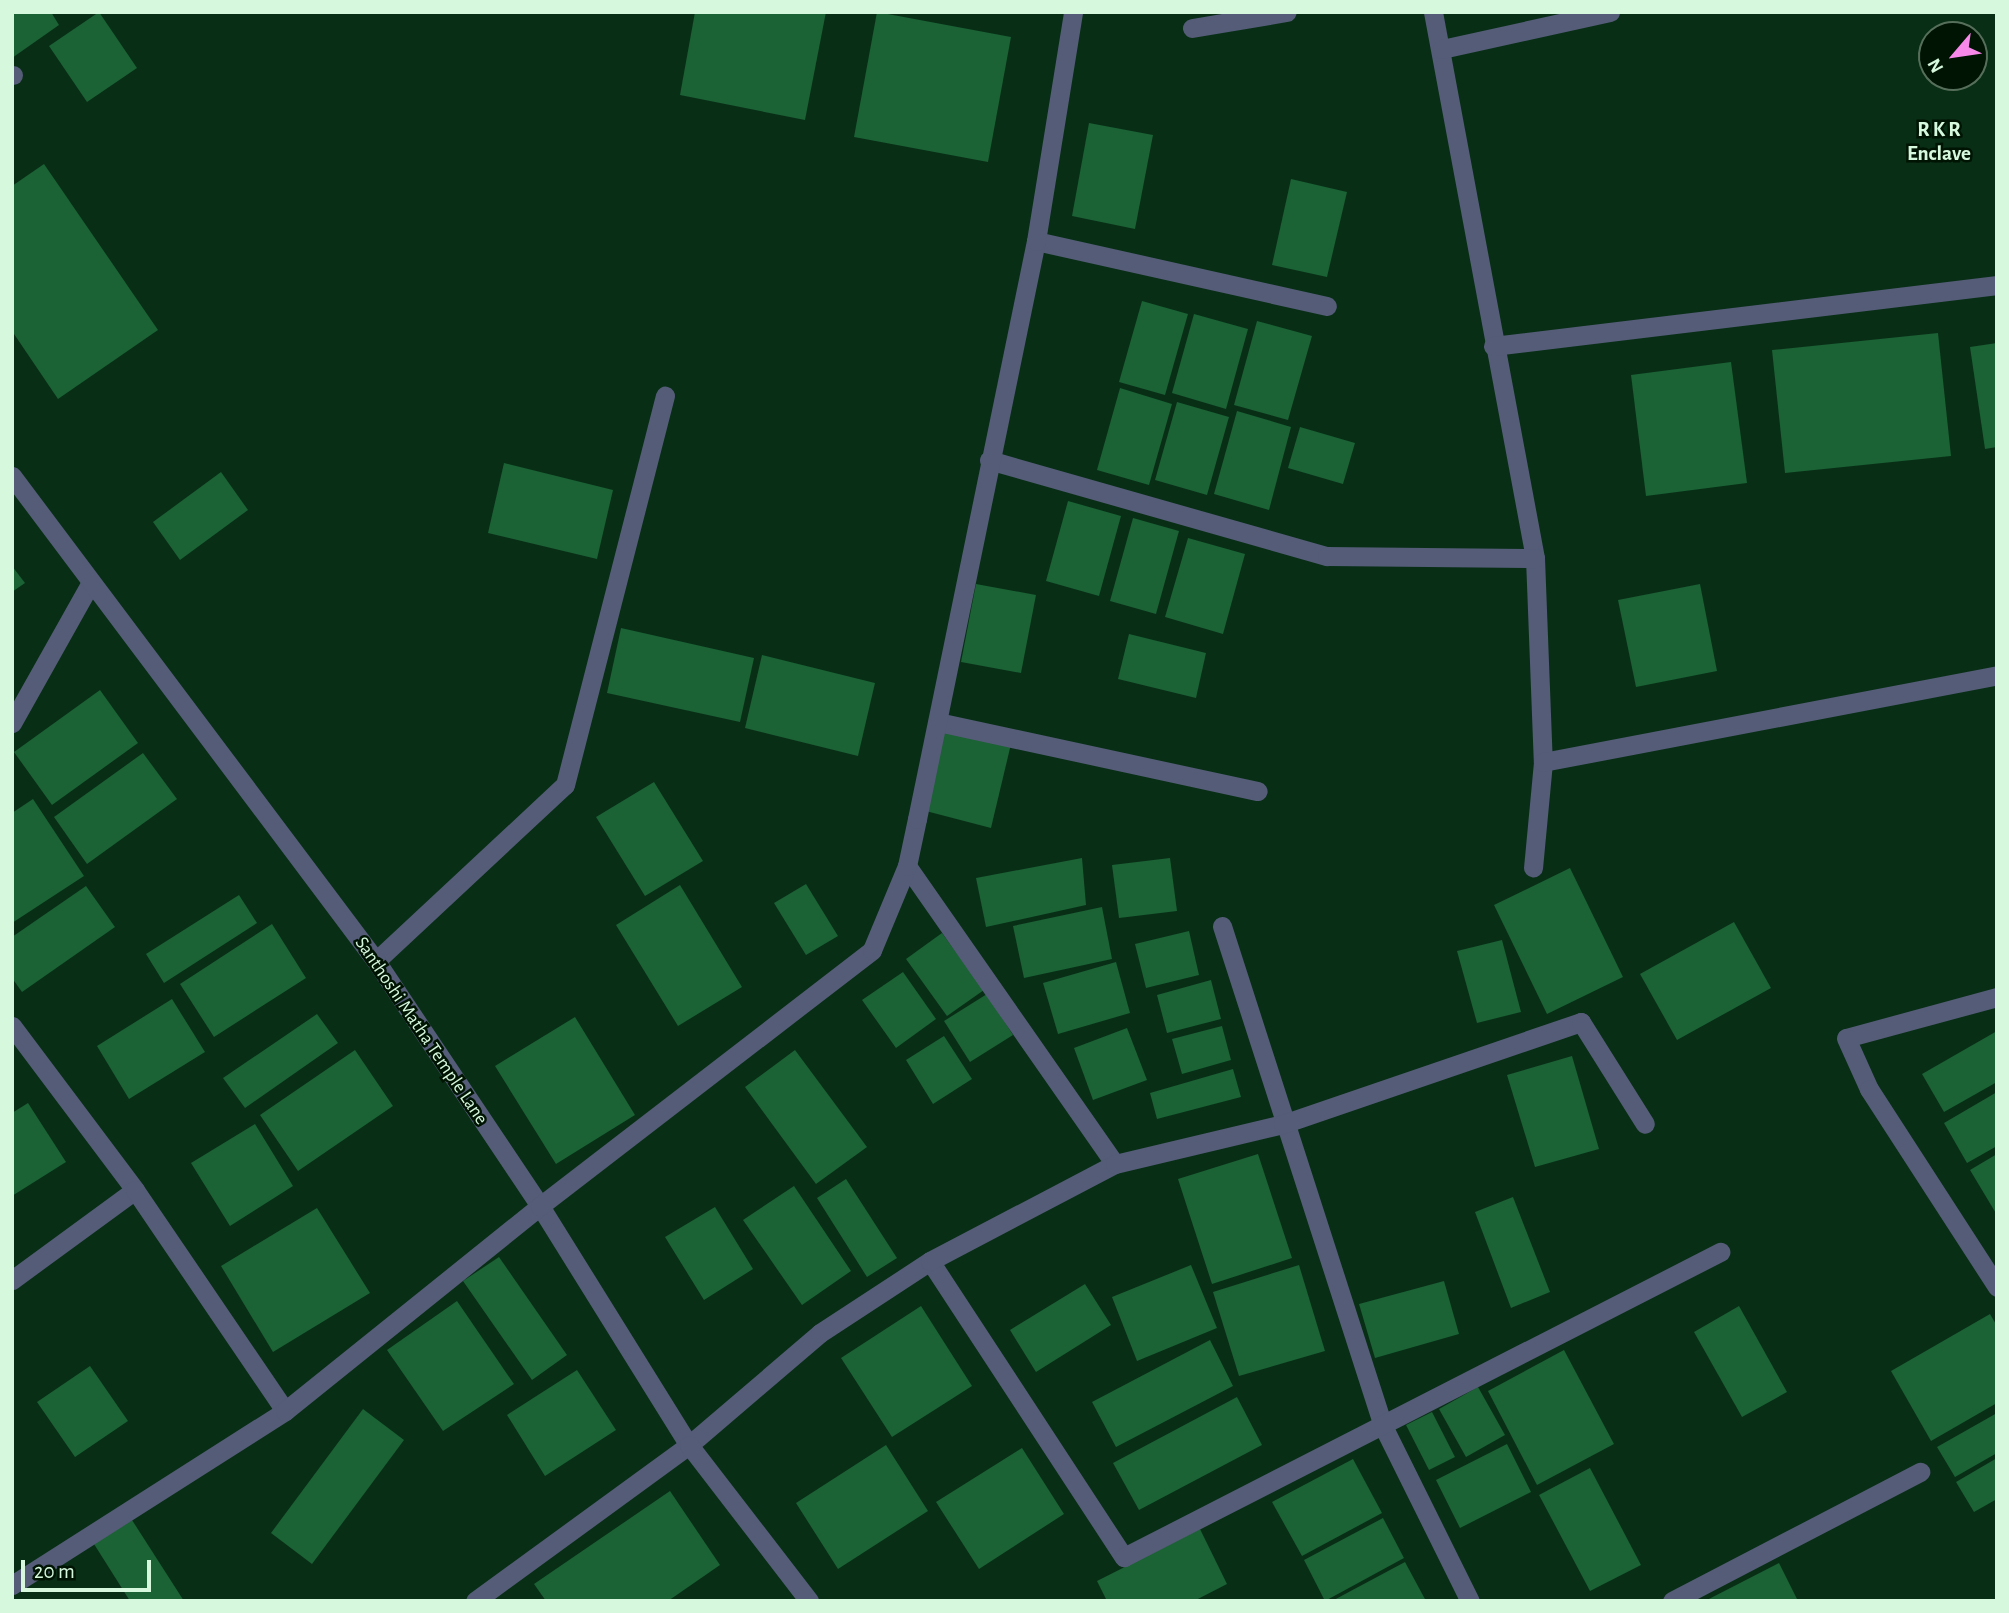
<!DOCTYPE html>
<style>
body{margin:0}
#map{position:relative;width:2009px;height:1613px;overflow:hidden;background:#082e16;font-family:"Alegreya Sans",sans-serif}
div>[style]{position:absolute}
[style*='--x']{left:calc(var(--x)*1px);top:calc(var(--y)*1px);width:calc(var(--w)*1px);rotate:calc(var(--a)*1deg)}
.building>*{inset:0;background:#1b6235}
.service>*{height:19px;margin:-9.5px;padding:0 9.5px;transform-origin:9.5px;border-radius:9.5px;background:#545c77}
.minor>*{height:19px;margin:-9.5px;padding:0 9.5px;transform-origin:9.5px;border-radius:9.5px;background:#545c77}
.tertiary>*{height:19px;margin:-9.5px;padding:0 9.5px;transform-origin:9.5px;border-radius:9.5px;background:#545c77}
span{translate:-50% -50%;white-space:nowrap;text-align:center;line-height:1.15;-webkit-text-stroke:5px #001404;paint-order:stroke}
.street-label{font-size:19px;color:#d6f8dd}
.neighbourhood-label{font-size:21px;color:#d6f8dd;font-weight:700}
.frame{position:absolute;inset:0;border:14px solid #d6f8dd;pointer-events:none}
.north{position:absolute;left:1918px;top:21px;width:70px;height:70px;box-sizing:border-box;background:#001404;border:2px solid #566f5b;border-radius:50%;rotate:241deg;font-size:19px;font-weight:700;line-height:28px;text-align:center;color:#d6f8dd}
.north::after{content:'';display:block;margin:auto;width:24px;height:32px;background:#f888ea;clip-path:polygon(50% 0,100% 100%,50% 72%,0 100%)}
.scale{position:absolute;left:21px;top:1560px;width:130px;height:32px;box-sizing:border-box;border:4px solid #d6f8dd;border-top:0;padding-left:9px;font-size:21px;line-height:24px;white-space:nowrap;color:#d6f8dd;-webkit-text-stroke:5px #001404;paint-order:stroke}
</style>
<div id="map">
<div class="building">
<i style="clip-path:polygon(12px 12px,51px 12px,59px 25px,12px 58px)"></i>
<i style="clip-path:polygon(99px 12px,137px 68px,87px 102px,49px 46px)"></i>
<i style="clip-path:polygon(695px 12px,826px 12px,805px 120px,680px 95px)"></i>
<i style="clip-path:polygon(877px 12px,1011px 37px,988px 162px,854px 137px)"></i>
<i style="clip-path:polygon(1089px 123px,1153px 135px,1135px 229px,1072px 216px)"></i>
<i style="clip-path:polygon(44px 164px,158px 330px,58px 399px,12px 331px,12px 186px)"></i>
<i style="clip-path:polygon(1291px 179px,1347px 192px,1327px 277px,1272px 265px)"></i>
<i style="clip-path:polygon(1142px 301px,1188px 314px,1165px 395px,1119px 382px)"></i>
<i style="clip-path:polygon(1194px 314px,1248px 329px,1226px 409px,1172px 393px)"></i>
<i style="clip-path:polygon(1257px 321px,1312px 336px,1288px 420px,1234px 405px)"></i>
<i style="clip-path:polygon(1938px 333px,1951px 456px,1785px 473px,1772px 350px)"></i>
<i style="clip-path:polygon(1997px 343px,1997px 447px,1985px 449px,1970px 347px)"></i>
<i style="clip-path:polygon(1731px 362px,1747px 483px,1646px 496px,1631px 375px)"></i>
<i style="clip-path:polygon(1120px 388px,1172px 404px,1149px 485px,1097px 470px)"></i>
<i style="clip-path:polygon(1177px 402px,1229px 417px,1207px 495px,1155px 480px)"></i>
<i style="clip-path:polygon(1237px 411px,1291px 427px,1269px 510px,1214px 494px)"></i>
<i style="clip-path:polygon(1300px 427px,1355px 443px,1343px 484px,1288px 468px)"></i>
<i style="clip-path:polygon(504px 463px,613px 490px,597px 559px,488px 533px)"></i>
<i style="clip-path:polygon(221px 472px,248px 510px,180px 560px,153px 522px)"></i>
<i style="clip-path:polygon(1068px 501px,1121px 516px,1099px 596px,1046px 581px)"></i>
<i style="clip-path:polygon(1133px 518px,1179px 531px,1156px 614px,1110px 601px)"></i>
<i style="clip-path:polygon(1188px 538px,1245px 554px,1223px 634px,1165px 617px)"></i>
<i style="clip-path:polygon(12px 566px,25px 583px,12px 592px)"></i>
<i style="clip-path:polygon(976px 584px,1036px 595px,1021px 673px,961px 662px)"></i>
<i style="clip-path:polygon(1700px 584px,1717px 671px,1636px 687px,1618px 600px)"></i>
<i style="clip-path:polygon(621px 628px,754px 658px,740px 722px,607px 693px)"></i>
<i style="clip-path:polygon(1129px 634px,1206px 653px,1196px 698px,1118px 679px)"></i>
<i style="clip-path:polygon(762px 655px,875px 683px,858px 756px,745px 728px)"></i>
<i style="clip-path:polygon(100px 690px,138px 743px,52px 805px,14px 752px)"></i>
<i style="clip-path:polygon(942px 726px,1011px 744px,991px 828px,922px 810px)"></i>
<i style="clip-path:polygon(143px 753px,177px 799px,87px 864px,54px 817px)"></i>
<i style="clip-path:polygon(654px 782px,703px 861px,645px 896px,596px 817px)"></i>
<i style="clip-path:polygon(33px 799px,84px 876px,12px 923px,12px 813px)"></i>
<i style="clip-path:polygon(1082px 858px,1086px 905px,986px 927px,976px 878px)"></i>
<i style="clip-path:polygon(1170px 858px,1177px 911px,1119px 918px,1112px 865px)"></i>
<i style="clip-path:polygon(1570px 868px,1623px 977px,1547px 1014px,1494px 905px)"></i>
<i style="clip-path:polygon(806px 884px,838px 936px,806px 955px,774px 903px)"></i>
<i style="clip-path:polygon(680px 885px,742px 987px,678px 1026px,616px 925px)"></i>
<i style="clip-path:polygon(86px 886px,115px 927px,22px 992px,12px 978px,12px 937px)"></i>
<i style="clip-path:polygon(239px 895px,257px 923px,164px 983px,146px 954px)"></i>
<i style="clip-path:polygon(1102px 907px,1112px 959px,1024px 978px,1013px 926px)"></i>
<i style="clip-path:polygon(1734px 922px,1771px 988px,1677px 1040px,1640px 974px)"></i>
<i style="clip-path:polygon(272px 924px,306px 978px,214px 1037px,180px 984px)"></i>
<i style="clip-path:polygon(1189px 931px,1199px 975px,1146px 988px,1135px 944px)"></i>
<i style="clip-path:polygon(942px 933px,984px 990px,947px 1016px,906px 959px)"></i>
<i style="clip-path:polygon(1502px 940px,1521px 1012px,1477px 1023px,1457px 951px)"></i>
<i style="clip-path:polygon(1116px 962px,1130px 1013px,1058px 1034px,1043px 983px)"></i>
<i style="clip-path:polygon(903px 972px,936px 1019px,896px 1048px,862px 1000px)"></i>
<i style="clip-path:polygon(1211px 980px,1221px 1019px,1167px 1033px,1157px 995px)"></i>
<i style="clip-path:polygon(987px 994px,1013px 1035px,970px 1062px,944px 1021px)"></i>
<i style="clip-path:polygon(172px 999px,205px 1052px,129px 1099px,97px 1046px)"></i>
<i style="clip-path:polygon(317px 1014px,338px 1043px,245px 1108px,223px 1078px)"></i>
<i style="clip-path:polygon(575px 1017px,635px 1115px,556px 1164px,495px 1066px)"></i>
<i style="clip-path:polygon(1222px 1026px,1231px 1060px,1182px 1074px,1172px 1039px)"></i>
<i style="clip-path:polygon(1127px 1028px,1147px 1080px,1093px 1100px,1074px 1048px)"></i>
<i style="clip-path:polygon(1997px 1031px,1997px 1082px,1944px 1112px,1922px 1074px)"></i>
<i style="clip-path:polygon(944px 1036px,972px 1079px,933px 1104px,906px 1060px)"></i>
<i style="clip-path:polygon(355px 1050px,393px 1106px,298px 1171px,260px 1115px)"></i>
<i style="clip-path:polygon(795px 1050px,867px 1147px,816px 1184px,745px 1087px)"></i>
<i style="clip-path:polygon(1572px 1056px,1599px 1149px,1535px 1167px,1507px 1075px)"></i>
<i style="clip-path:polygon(1233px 1069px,1241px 1097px,1157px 1119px,1150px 1093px)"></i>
<i style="clip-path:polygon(1997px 1092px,1997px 1146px,1967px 1163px,1944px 1123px)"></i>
<i style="clip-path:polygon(28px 1103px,66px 1162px,12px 1196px,12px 1113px)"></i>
<i style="clip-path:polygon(255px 1124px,293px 1186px,230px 1226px,191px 1163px)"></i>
<i style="clip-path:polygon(1258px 1154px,1292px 1258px,1212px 1284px,1178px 1179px)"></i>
<i style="clip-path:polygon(1997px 1154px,1997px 1215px,1970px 1170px)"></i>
<i style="clip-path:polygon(846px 1179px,897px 1258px,867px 1277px,817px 1198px)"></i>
<i style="clip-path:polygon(794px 1186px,851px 1271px,802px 1305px,743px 1220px)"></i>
<i style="clip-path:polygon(1513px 1197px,1550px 1292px,1511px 1308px,1475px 1212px)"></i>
<i style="clip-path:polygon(715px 1207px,753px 1269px,704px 1300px,665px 1237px)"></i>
<i style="clip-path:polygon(317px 1208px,370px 1293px,273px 1352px,221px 1266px)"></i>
<i style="clip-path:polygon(499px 1257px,567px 1355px,532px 1380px,463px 1281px)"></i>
<i style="clip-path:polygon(1191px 1265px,1217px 1328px,1137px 1361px,1112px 1297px)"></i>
<i style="clip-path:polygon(1299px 1265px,1325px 1351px,1239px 1376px,1213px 1292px)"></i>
<i style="clip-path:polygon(1444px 1281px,1459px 1334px,1375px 1358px,1359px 1304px)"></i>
<i style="clip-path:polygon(1085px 1284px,1111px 1325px,1036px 1372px,1010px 1330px)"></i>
<i style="clip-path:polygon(457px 1301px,514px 1384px,443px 1431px,387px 1350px)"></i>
<i style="clip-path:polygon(921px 1306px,972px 1386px,892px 1437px,841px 1358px)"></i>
<i style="clip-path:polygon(1739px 1306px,1787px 1392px,1742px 1417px,1694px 1332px)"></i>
<i style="clip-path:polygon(1990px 1314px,1997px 1326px,1997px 1403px,1931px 1441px,1891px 1371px)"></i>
<i style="clip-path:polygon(1210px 1340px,1233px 1386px,1116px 1447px,1092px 1402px)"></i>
<i style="clip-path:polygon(1564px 1350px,1614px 1444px,1537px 1485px,1488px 1391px)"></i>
<i style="clip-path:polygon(90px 1366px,128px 1421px,75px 1457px,37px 1402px)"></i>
<i style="clip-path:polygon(577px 1370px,616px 1430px,545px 1476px,507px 1415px)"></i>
<i style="clip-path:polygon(1478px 1387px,1505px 1435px,1466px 1457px,1439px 1409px)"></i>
<i style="clip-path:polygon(1237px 1397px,1262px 1445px,1139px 1510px,1113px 1463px)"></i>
<i style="clip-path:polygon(363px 1409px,404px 1440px,312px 1564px,271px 1533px)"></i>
<i style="clip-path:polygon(1432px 1412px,1455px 1457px,1429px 1470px,1406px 1425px)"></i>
<i style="clip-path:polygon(1997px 1413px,1997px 1453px,1955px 1477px,1937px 1447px)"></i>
<i style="clip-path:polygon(1507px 1444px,1531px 1492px,1460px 1528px,1436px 1480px)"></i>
<i style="clip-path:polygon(886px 1445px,928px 1511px,838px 1569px,796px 1503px)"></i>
<i style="clip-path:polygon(1022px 1448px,1064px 1514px,979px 1569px,936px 1502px)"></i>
<i style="clip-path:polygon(1997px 1458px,1997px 1499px,1974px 1512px,1956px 1482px)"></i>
<i style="clip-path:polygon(1353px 1459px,1382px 1513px,1302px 1556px,1272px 1502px)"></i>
<i style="clip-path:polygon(1590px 1468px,1641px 1565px,1590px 1591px,1539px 1495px)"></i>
<i style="clip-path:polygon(670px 1491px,720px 1565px,668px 1601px,546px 1601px,534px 1584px)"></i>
<i style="clip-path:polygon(1383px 1518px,1404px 1558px,1325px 1601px,1304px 1560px)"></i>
<i style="clip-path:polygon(132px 1520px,184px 1601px,130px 1601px,94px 1544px)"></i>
<i style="clip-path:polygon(1200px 1529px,1227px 1584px,1194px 1601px,1107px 1601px,1097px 1581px)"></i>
<i style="clip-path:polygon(1405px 1562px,1426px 1601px,1332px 1601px)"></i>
<i style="clip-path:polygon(1779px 1563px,1798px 1601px,1705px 1601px)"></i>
</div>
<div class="service">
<i style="--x:1192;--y:28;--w:96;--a:-9.6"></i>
<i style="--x:12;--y:75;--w:1;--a:0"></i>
</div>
<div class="minor">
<i style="--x:1433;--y:12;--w:555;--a:79.42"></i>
<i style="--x:1535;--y:558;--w:204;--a:87.8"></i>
<i style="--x:1543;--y:762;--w:106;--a:95.4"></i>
<i style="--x:1442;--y:49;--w:172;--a:-12.4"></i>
<i style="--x:1036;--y:241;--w:298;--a:12.6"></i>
<i style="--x:1493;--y:346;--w:508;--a:-6.9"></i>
<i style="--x:989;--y:460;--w:351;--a:15.9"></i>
<i style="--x:1327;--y:556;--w:208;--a:0.6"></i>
<i style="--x:938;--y:722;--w:327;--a:12.2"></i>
<i style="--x:12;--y:723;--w:159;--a:-60.7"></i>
<i style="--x:1543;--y:762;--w:462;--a:-10.8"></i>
<i style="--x:907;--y:866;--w:363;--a:55.1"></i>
<i style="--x:1222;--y:926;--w:525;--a:72.15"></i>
<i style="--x:1383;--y:1426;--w:195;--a:63.6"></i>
<i style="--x:376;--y:961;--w:258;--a:-43"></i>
<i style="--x:565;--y:785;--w:402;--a:-75.6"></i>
<i style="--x:1997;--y:997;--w:156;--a:164.8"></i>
<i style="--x:1846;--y:1038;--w:56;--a:65.7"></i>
<i style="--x:1869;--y:1089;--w:236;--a:57.1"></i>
<i style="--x:12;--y:1026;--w:205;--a:53.1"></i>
<i style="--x:930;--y:1261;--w:354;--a:56.8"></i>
<i style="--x:1124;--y:1557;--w:670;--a:-27.1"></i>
<i style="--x:12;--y:1280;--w:152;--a:-36.2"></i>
<i style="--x:135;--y:1190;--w:267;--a:55.8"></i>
<i style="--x:475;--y:1601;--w:265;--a:-36.1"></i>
<i style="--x:689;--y:1445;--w:172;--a:-40.5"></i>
<i style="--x:820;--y:1333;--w:131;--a:-33.2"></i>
<i style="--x:930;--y:1261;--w:209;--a:-27.7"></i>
<i style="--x:1115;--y:1164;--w:173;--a:-13.4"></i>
<i style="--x:1283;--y:1124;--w:315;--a:-18.9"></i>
<i style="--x:1581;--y:1022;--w:120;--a:57.9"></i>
<i style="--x:1672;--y:1601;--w:280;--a:-27.5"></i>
</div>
<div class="tertiary">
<i style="--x:12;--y:476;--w:606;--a:53.11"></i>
<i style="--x:376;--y:961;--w:295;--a:56.2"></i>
<i style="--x:540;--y:1206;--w:282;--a:58.1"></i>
<i style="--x:689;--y:1445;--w:197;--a:52.4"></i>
<i style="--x:12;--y:1585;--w:324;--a:-32.5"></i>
<i style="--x:285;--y:1411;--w:327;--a:-38.8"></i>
<i style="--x:540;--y:1206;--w:419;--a:-37.6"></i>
<i style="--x:872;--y:950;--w:91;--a:-67.4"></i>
<i style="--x:907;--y:866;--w:48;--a:-78"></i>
<i style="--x:917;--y:819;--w:590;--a:-78.37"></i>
<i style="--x:1036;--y:241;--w:232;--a:-80.8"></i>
</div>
<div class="street-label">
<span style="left:421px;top:1031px;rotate:56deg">Santhoshi Matha Temple Lane</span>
</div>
<div class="neighbourhood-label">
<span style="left:1939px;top:142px">R K R<br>Enclave</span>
</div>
<div class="frame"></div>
<div class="north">N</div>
<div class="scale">20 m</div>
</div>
